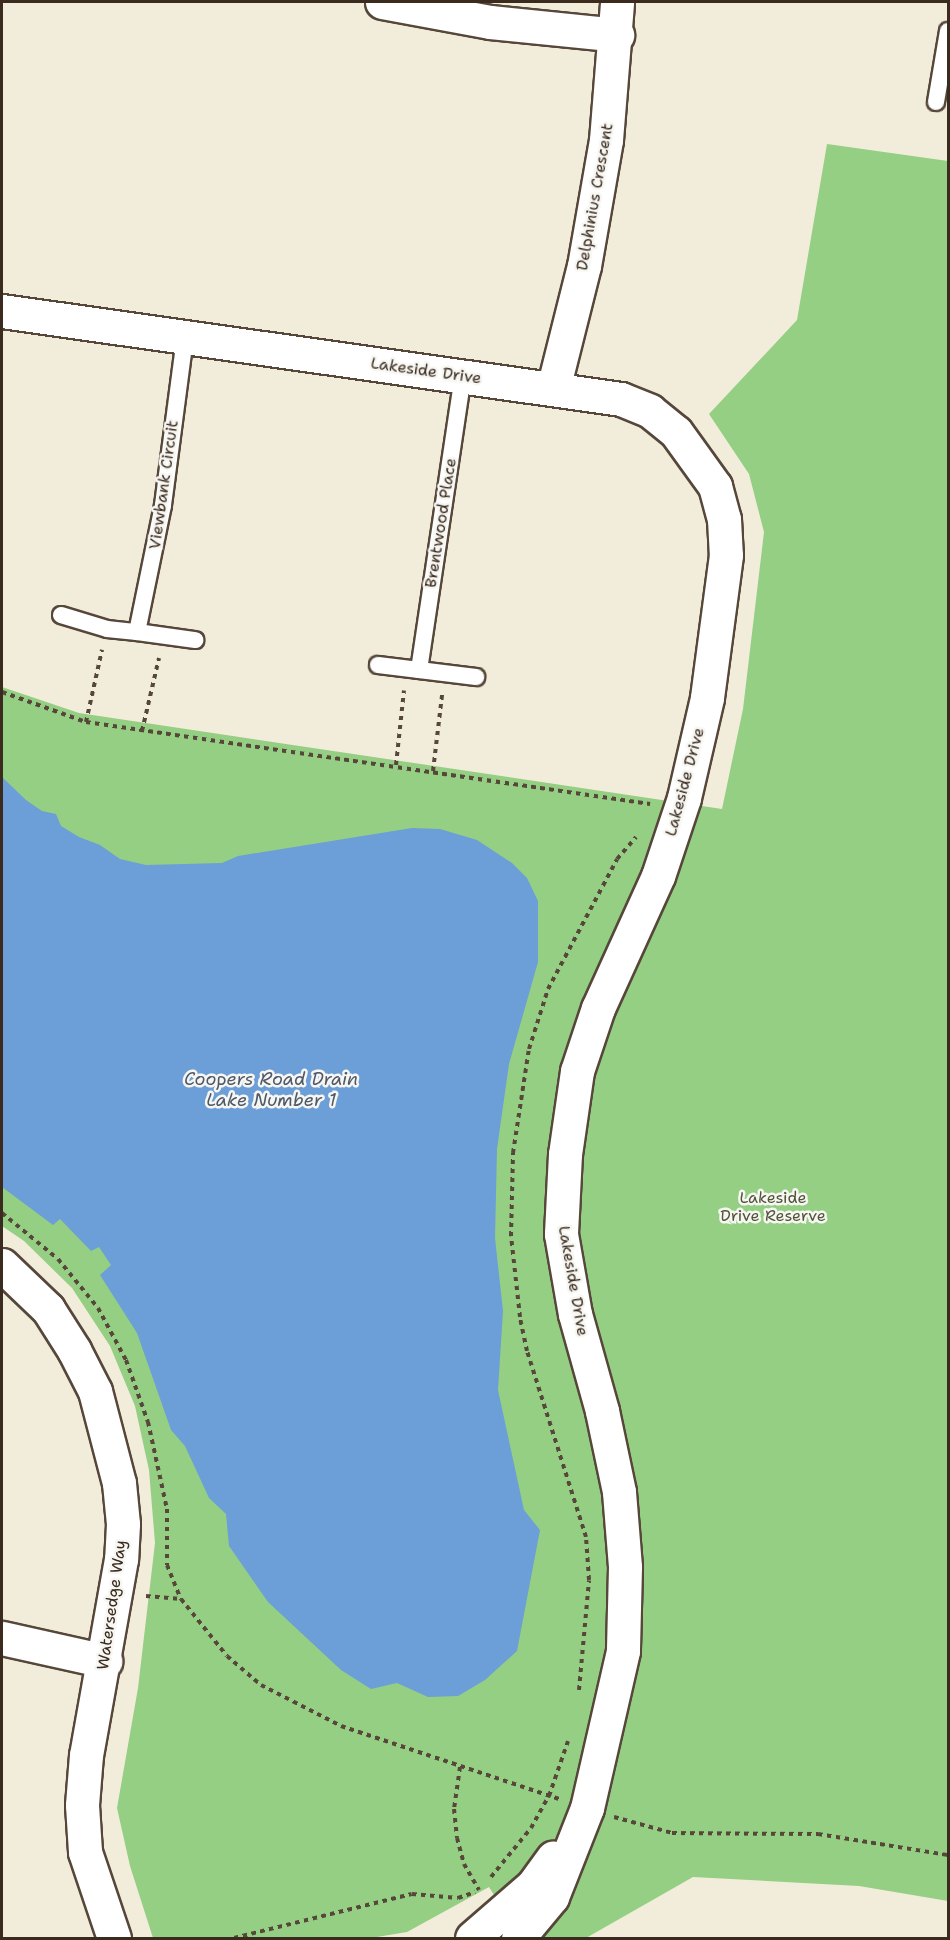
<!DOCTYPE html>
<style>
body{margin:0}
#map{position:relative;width:950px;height:1940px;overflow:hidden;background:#f2ecdb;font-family:"Shantell Sans",sans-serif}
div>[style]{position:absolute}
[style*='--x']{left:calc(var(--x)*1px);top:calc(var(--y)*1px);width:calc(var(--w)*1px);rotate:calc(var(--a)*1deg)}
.green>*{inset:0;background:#94cf83}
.water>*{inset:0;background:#6c9ed7}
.path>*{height:4px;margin-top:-2px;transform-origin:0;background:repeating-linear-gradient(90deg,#56473a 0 4.5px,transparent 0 9px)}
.roads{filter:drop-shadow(2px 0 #56473a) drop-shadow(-2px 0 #56473a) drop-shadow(0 2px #56473a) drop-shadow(0 -2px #56473a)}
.service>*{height:16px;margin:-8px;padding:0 8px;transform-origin:8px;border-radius:8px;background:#fff}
.minor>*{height:33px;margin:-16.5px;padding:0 16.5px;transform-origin:16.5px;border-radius:16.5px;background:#fff}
span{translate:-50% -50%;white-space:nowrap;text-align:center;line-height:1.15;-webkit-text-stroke:5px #f6f6f2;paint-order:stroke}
.street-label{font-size:16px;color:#3b2a1e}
.park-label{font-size:16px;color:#515337}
.water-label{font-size:18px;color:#4f5868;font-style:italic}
.frame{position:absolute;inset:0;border:3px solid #3b2a1e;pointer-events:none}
</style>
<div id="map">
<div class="green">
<i style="clip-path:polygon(827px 144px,948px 161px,948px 1901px,859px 1886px,693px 1877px,586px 1938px,521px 1938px,489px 1887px,407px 1932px,371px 1938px,153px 1938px,130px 1866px,117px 1808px,138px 1688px,155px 1543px,149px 1470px,135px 1406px,110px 1346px,72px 1288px,24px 1241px,2px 1226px,2px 687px,79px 713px,722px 809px,743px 709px,764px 532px,749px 474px,709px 414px,797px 320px)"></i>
</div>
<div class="water">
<i style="clip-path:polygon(2px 777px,26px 800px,42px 811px,56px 814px,61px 826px,79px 837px,100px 845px,120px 859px,146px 865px,222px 863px,238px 856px,412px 828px,440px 829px,477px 840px,512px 863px,527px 878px,538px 901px,538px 962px,509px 1064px,497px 1149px,495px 1238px,503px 1311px,498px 1390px,524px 1510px,540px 1530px,517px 1651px,485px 1680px,458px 1696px,428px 1697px,397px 1683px,371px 1689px,341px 1670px,268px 1602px,229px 1546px,226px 1514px,209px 1498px,185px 1446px,171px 1430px,137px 1333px,100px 1275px,111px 1265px,99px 1247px,91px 1251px,60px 1219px,53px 1225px,2px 1187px)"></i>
</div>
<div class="path">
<i style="--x:2;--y:692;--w:89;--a:19.7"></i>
<i style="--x:86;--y:722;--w:570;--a:8.27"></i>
<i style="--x:86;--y:722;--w:74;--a:-77.5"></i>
<i style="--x:142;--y:731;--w:75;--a:-76.9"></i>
<i style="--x:396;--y:765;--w:75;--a:-83.9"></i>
<i style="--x:433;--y:771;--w:77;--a:-83.2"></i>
<i style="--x:2;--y:1213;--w:72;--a:39.4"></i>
<i style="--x:58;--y:1259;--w:63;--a:50.8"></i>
<i style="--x:98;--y:1308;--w:59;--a:61.7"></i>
<i style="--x:126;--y:1360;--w:66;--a:70.5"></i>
<i style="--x:148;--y:1422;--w:89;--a:77.7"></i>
<i style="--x:167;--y:1509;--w:56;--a:90"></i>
<i style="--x:167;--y:1565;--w:37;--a:68"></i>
<i style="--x:181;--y:1599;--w:73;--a:51.1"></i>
<i style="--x:227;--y:1656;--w:45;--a:40.5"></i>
<i style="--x:261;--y:1685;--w:90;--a:27.1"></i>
<i style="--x:341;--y:1726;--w:230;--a:18.5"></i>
<i style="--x:146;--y:1596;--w:35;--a:5"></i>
<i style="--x:579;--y:1690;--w:110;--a:-84.8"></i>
<i style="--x:589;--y:1580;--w:43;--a:-94"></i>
<i style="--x:586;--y:1537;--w:195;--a:-107.6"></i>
<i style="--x:527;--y:1351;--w:35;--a:-102"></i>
<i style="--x:520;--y:1317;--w:81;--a:-96.3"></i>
<i style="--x:511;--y:1236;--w:83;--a:-88.6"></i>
<i style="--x:513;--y:1153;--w:105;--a:-81.3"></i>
<i style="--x:529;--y:1049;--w:63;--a:-72.4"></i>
<i style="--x:548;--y:989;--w:147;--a:-62"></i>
<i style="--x:617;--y:859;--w:29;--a:-49"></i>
<i style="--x:460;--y:1767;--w:42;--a:98.1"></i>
<i style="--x:454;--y:1809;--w:29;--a:84"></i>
<i style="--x:457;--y:1838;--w:27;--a:75"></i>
<i style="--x:464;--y:1864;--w:30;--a:60"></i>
<i style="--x:614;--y:1817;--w:60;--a:15.4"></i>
<i style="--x:672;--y:1833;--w:146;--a:0.4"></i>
<i style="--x:818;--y:1834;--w:132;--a:9.2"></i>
<i style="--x:491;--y:1877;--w:63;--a:-50.8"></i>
<i style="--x:531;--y:1828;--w:37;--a:-61"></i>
<i style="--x:549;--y:1796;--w:58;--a:-70.9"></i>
<i style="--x:234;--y:1938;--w:183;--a:-13.9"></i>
<i style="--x:412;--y:1894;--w:46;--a:5"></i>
<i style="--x:458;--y:1898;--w:18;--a:-19"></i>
</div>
<div class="roads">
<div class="service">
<i style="--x:936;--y:102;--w:72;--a:-80.4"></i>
<i style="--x:61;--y:615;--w:48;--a:16.9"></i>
<i style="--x:107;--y:629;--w:30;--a:6"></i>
<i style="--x:137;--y:632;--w:130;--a:-78.4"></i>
<i style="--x:163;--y:505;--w:169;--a:-82.5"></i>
<i style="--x:137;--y:632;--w:59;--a:7.9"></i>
<i style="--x:378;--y:665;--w:99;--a:7"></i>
<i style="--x:419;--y:670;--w:296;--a:-81.5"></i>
</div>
<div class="minor">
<i style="--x:382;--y:2;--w:110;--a:10.5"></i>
<i style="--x:490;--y:22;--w:128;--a:5.8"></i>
<i style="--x:2;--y:311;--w:625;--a:8.09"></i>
<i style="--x:621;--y:399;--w:31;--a:22"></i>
<i style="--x:650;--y:411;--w:33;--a:39"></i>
<i style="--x:676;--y:432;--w:67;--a:54.2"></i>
<i style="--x:715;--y:486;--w:34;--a:75"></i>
<i style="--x:724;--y:519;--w:36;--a:87"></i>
<i style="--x:726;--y:555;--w:144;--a:97.6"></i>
<i style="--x:707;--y:698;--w:103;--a:103"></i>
<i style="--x:684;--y:798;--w:82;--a:108.4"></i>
<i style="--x:658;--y:876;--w:145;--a:114.4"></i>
<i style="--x:598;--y:1008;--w:66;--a:108.4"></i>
<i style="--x:577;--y:1071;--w:84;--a:98.2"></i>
<i style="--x:565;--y:1154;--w:80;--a:92.9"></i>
<i style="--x:561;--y:1234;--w:81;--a:80.1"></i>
<i style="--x:575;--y:1314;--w:101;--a:74.4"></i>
<i style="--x:602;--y:1411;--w:83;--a:78.1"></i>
<i style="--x:619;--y:1492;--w:75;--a:85.4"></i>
<i style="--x:625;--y:1567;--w:84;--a:91.4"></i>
<i style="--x:623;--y:1651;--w:161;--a:102.9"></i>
<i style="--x:587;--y:1808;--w:96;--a:111.5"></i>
<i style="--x:552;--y:1897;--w:53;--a:129.7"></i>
<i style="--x:553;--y:389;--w:127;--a:-75.9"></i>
<i style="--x:584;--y:266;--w:128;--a:-80.1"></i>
<i style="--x:606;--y:140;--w:138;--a:-85.4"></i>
<i style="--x:2;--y:1265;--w:64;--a:43.7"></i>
<i style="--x:48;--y:1309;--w:49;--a:57.6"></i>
<i style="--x:74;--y:1350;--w:46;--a:62.9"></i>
<i style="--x:95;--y:1391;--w:95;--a:75.4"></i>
<i style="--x:119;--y:1483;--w:41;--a:84.4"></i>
<i style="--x:123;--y:1524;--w:35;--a:93"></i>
<i style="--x:121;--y:1559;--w:199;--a:100.1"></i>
<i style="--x:86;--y:1755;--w:50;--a:94.6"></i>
<i style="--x:82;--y:1805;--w:47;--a:86.3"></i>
<i style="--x:85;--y:1852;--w:91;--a:71.4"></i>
<i style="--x:2;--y:1638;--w:106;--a:12.6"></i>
<i style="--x:472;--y:1938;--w:81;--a:-41"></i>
<i style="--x:533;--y:1885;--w:34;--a:-54"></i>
</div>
</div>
<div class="street-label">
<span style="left:595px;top:197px;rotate:-80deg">Delphinius Crescent</span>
<span style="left:426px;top:371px;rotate:8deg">Lakeside Drive</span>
<span style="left:164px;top:485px;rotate:-82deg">Viewbank Circuit</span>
<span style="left:441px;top:523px;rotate:-81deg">Brentwood Place</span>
<span style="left:685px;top:782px;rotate:-75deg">Lakeside Drive</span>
<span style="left:573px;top:1281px;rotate:80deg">Lakeside Drive</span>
<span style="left:112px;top:1605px;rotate:-82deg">Watersedge Way</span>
</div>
<div class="park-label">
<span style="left:773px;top:1207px">Lakeside<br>Drive Reserve</span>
</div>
<div class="water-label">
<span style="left:271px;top:1090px">Coopers Road Drain<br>Lake Number 1</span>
</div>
<div class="frame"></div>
</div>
